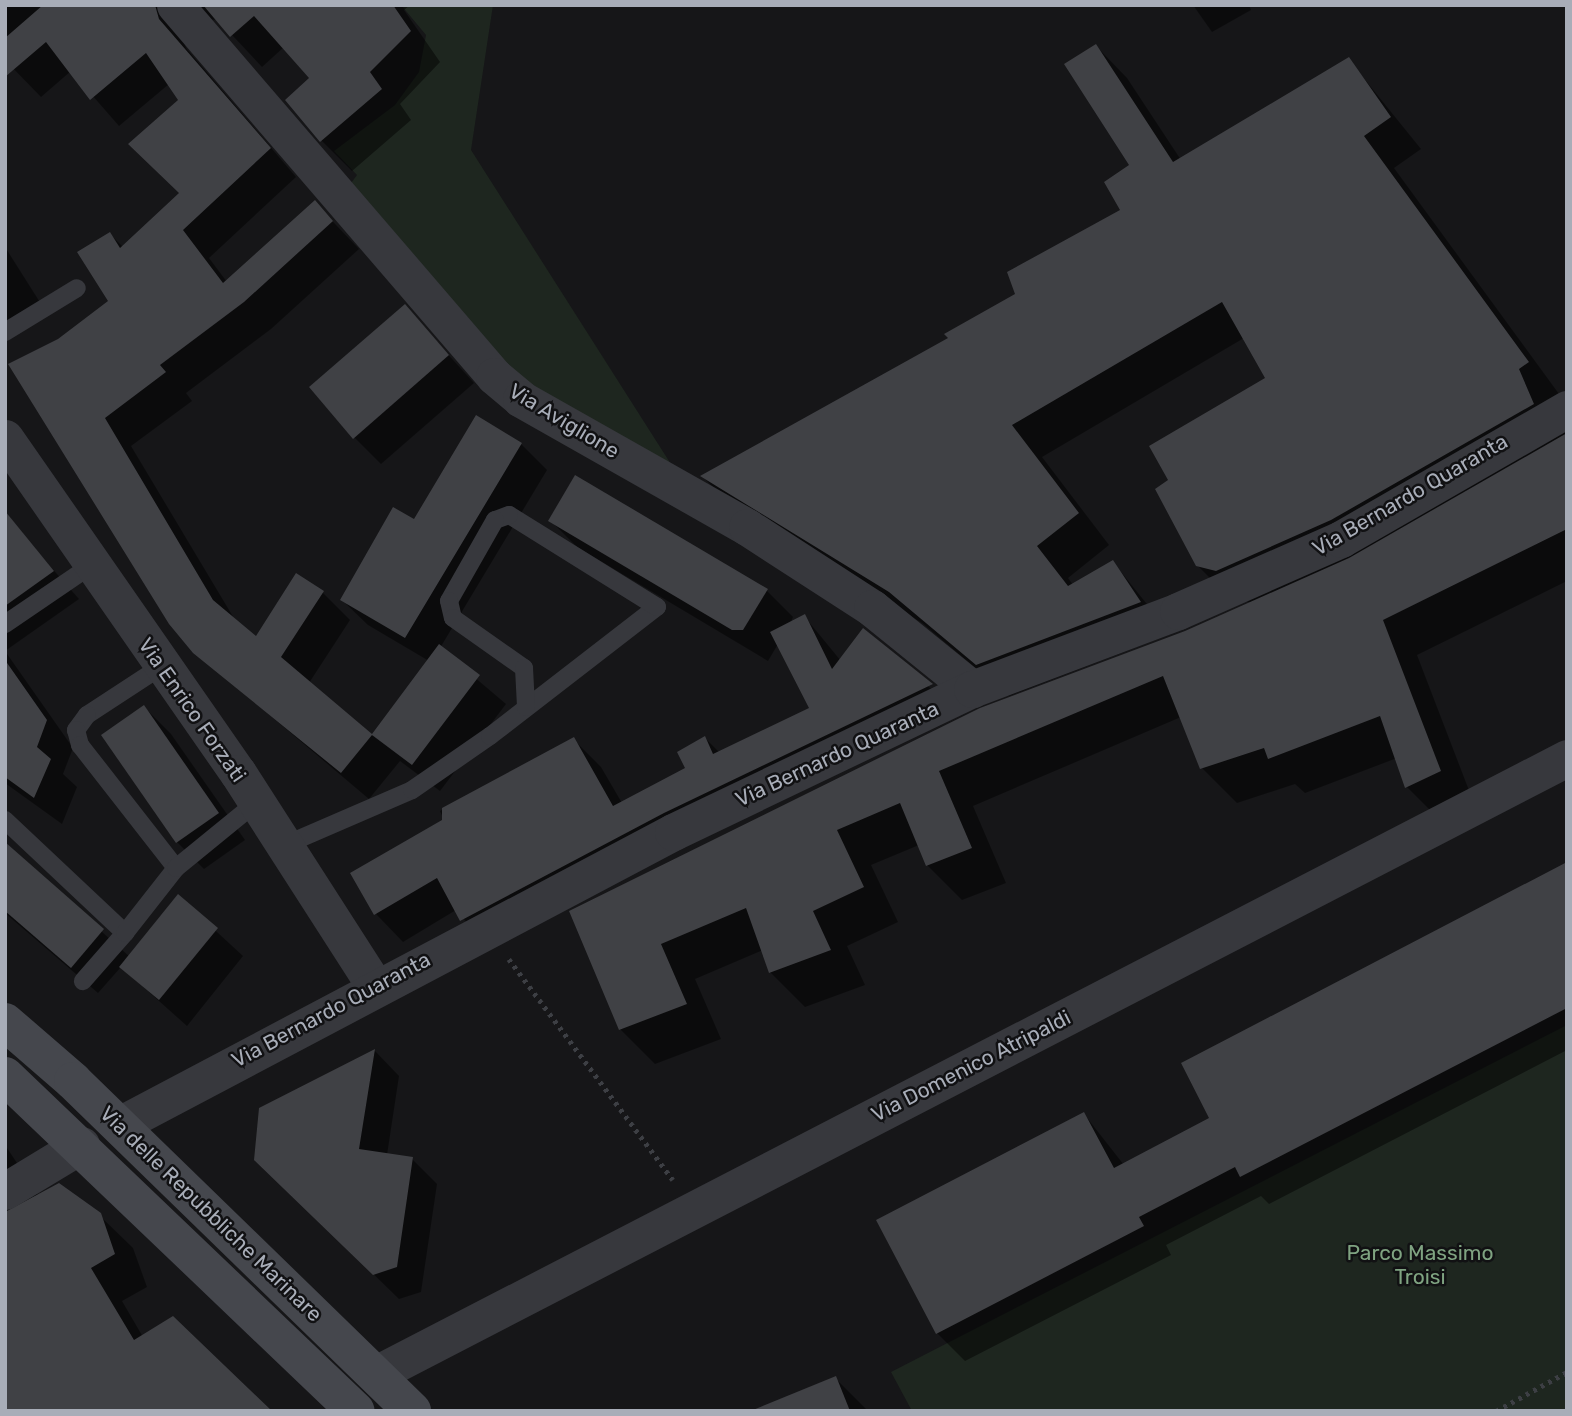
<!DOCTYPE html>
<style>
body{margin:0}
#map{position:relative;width:1572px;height:1416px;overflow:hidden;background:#161618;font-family:Rubik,sans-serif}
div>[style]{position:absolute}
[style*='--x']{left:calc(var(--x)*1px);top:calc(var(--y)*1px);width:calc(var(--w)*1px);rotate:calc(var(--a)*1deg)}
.green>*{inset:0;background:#1e261f}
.shadow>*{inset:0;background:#0007}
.building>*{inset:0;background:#404145}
.path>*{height:4.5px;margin-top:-2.25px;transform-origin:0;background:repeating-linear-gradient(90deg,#3d3f44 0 3.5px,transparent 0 8.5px)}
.service>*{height:18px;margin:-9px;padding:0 9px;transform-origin:9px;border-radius:9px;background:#37383d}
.minor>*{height:37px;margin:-18.5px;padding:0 18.5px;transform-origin:18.5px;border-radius:18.5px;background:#37383d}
.secondary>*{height:38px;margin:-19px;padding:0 19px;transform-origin:19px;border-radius:19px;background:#45474d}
span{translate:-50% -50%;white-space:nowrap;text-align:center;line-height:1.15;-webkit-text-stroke:5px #111113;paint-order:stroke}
.street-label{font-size:21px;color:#a8adb8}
.park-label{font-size:21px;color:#7fa381}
.frame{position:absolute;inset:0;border:7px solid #a8adb8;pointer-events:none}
</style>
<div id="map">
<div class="green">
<i style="clip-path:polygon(401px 5px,493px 5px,471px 150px,683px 483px,538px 395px,490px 351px,348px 187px,357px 175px,334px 151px,395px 105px,419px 72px,426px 35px)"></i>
<i style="clip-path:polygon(1567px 1025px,1567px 1411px,912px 1411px,891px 1372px)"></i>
</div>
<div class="shadow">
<i style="clip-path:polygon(5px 5px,172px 5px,186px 48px,296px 177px,209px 258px,227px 282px,315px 203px,359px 249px,271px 329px,186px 393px,192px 401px,131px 446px,235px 620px,257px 639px,322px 592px,350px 620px,309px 683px,373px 736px,429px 661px,368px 625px,342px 600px,415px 521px,521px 444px,547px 470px,440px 648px,506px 704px,440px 791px,400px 761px,369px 799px,195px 652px,59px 340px,110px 302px,110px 234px,123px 247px,181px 193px,180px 101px,169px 84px,119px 126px,71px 71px,41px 97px,5px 60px)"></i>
<i style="clip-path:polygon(183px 5px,410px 5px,404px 10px,440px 62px,400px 104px,411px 120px,352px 171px,322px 141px,311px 78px,284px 47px,262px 67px,218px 20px,196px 18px)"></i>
<i style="clip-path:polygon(1193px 5px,1249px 5px,1251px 10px,1212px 32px)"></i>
<i style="clip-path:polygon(1096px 46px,1127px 78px,1181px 160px,1349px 60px,1421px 149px,1394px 168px,1559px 394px,1550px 401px,1567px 433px,1567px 581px,1417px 655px,1475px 806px,1442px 822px,1407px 787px,1397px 758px,1305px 793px,1295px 784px,1237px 803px,1202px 768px,1181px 717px,973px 806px,1006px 883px,962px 900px,927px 865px,919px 845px,871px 865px,898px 922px,847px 946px,865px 985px,805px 1007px,770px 972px,763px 950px,695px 979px,721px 1039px,655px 1064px,620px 1029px,571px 912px,1253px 603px,1229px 597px,1197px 565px,1170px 481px,1268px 379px,1244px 338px,1042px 457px,1109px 545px,1068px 578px,1073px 585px,1113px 562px,1171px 634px,1009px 696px,922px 623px,733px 507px,702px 476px,950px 338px,1017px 295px,1122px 210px,1132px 166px)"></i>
<i style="clip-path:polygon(5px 247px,48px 315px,5px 338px)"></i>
<i style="clip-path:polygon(405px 307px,474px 383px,381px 464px,354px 437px)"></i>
<i style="clip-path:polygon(550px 520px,767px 591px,793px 617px,790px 624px,804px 616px,841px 661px,863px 630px,959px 713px,692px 841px,489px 948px,456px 910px,403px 942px,376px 914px,444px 820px,440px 811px,573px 739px,601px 767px,622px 803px,688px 769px,705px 738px,719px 752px,811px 708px,778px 644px,768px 661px,577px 547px)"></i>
<i style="clip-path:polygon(20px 532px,79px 599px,5px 651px,5px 542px)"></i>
<i style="clip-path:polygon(5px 651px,73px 748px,63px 774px,77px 787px,62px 824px,5px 783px)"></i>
<i style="clip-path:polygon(144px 707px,171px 734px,245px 840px,204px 869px,177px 842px)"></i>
<i style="clip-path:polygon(5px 845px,130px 957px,179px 897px,243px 956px,187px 1026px,121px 967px,98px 993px,5px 913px)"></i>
<i style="clip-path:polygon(1567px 864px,1567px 1050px,1269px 1204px,1261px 1196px,1166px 1245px,1171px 1255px,965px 1361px,937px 1333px,1084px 1114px,1124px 1165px,1212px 1119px)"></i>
<i style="clip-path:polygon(375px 1051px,399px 1076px,387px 1155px,412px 1159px,437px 1184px,421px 1292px,399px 1299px,282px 1185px,261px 1109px)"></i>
<i style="clip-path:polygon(5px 1145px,39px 1196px,99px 1215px,133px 1248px,147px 1287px,122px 1301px,143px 1337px,5px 1411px)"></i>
<i style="clip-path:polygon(835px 1378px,868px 1411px,756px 1411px)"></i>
</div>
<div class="building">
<i style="clip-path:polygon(43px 5px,155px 5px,159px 19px,271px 148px,183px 230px,223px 283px,315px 200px,333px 221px,244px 302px,160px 365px,166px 372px,105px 418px,213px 600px,256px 636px,296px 573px,324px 591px,281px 657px,372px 734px,439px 644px,480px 675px,412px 765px,372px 735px,341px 773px,193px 653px,169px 624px,8px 364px,58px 339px,108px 301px,77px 252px,110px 232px,120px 248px,179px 193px,128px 144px,178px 100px,146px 53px,90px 100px,46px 42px,5px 77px,5px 38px)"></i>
<i style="clip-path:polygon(203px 5px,393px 5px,411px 31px,370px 72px,382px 89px,320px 142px,285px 100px,309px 78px,254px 16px,230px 37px)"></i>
<i style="clip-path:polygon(1096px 44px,1173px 162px,1349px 57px,1391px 117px,1364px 136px,1529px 362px,1519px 369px,1534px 404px,1331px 520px,1216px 571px,1196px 566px,1155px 489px,1168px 480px,1149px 446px,1265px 378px,1222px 302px,1012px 425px,1079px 513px,1037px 546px,1068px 586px,1113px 560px,1141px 602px,976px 665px,889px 592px,700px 476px,948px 338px,944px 334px,1015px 294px,1007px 272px,1120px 210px,1104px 182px,1129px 165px,1064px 64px)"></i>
<i style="clip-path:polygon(405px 304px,449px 355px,353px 439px,309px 387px)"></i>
<i style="clip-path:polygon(476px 415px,522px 443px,405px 638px,340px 600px,393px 507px,414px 519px)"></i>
<i style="clip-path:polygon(1567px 433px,1567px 529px,1383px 620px,1441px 771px,1405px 788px,1380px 716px,1268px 759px,1264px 748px,1200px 769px,1163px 676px,939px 771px,972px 848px,926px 866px,900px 803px,837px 830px,864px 887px,813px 911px,831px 950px,769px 973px,746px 908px,661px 944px,687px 1004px,619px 1030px,569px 911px,980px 708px,1185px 631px,1349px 558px)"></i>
<i style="clip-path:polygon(575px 475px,768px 589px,743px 630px,732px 630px,548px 521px)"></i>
<i style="clip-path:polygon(5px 511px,54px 571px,5px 606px)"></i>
<i style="clip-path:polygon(805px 614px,832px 669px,863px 628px,933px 684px,664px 813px,460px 921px,437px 878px,374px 915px,350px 873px,442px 820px,442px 808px,574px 737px,613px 806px,685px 768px,677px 752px,705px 736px,713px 754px,809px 708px,770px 632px)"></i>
<i style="clip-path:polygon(5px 660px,47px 720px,37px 747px,51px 759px,34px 798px,5px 777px)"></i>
<i style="clip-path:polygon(144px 705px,219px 813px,176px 843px,101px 735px)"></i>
<i style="clip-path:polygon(5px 842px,104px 929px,71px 968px,5px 911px)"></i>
<i style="clip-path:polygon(1567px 862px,1567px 1008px,1240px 1177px,1235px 1167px,1139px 1217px,1144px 1226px,936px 1334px,876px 1220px,1084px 1112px,1114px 1168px,1209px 1118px,1181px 1063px)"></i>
<i style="clip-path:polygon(178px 894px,218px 928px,159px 1000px,119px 967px)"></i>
<i style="clip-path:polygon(375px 1049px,359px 1149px,413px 1157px,397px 1267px,373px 1275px,254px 1160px,259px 1108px)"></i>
<i style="clip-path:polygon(59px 1183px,101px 1213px,115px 1254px,91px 1268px,134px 1340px,173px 1316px,272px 1411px,5px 1411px,5px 1212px)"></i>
<i style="clip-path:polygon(836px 1376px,850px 1411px,753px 1411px,753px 1410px)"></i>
</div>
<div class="path">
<i style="--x:509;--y:959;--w:275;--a:53.4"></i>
<i style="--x:1496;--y:1411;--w:81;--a:-28.8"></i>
</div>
<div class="service">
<i style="--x:5;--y:332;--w:84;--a:-31.4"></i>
<i style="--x:5;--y:624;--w:102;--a:-34.2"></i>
<i style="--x:162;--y:666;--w:90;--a:146.8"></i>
<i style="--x:87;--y:715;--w:19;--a:126"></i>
<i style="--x:76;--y:730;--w:16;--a:75"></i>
<i style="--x:80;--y:745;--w:156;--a:52"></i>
<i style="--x:5;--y:820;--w:165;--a:43.3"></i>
<i style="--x:125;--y:933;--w:64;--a:131.2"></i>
<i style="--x:285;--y:845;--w:138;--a:-23.4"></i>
<i style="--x:412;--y:790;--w:95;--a:-34.7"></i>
<i style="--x:490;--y:736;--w:211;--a:-37.7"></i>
<i style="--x:657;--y:607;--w:174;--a:-148.1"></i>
<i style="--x:509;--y:515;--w:15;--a:160"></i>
<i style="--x:495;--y:520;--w:93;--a:119.6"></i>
<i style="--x:449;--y:601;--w:17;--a:77"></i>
<i style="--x:453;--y:618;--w:87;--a:35.2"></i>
<i style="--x:524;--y:668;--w:39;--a:87"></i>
<i style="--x:125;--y:933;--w:83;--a:-51.9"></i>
<i style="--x:176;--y:868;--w:104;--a:-39.2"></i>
</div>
<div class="minor">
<i style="--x:175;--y:5;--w:489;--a:49.3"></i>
<i style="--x:494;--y:376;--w:35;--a:40"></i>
<i style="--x:521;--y:399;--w:260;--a:29.5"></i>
<i style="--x:747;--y:527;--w:149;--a:32.9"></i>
<i style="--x:872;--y:608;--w:129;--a:39"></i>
<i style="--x:5;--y:438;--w:408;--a:55.2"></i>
<i style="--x:238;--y:773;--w:252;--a:57.3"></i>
<i style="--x:119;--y:1125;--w:627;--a:-27.87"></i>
<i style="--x:673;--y:832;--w:331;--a:-25.6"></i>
<i style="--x:972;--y:689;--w:220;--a:-20.7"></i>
<i style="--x:1178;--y:611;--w:178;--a:-23.8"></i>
<i style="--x:1341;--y:539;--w:261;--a:-29.9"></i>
<i style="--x:5;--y:1191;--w:89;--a:-31.2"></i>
<i style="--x:376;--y:1374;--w:1341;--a:-27.35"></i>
</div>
<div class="secondary">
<i style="--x:5;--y:1022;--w:90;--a:40.9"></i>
<i style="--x:73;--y:1081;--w:473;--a:44.2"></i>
<i style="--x:5;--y:1076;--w:485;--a:43.7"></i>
</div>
<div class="street-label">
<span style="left:564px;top:421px;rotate:31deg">Via Aviglione</span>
<span style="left:1410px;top:495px;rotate:-30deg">Via Bernardo Quaranta</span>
<span style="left:192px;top:710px;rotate:55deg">Via Enrico Forzati</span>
<span style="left:837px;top:754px;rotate:-25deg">Via Bernardo Quaranta</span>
<span style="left:331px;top:1010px;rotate:-28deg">Via Bernardo Quaranta</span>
<span style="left:971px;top:1066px;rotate:-27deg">Via Domenico Atripaldi</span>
<span style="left:211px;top:1214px;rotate:44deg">Via delle Repubbliche Marinare</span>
</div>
<div class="park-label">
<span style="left:1420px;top:1265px">Parco Massimo<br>Troisi</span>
</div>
<div class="frame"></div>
</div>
